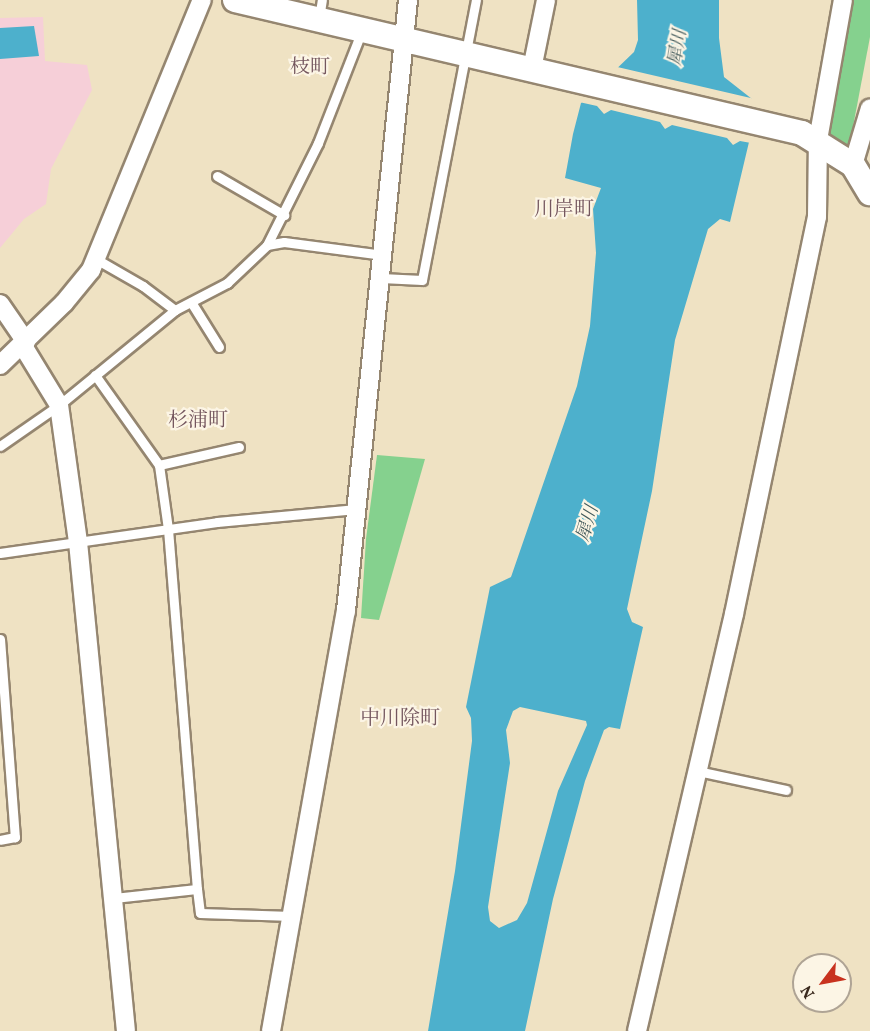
<!DOCTYPE html>
<meta charset="utf-8">
<style>
body{margin:0}
#map{position:relative;width:870px;height:1031px;overflow:hidden;background:#efe2c3;font-family:Vollkorn,"Noto Serif JP",serif}
div>[style]{position:absolute}
[style*='--x']{left:calc(var(--x)*1px);top:calc(var(--y)*1px);width:calc(var(--w)*1px);rotate:calc(var(--a)*1deg)}
.built>*{inset:0;background:#f6cfd8}
.green>*{inset:0;background:#85d18e}
.water>*{inset:0;background:#4db0cc}
.pier>*{inset:0;background:#efe2c3}
.roads{filter:drop-shadow(2px 0 #958670) drop-shadow(-2px 0 #958670) drop-shadow(0 2px #958670) drop-shadow(0 -2px #958670)}
.service>*{height:9px;margin:-4.5px;padding:0 4.5px;transform-origin:4.5px;border-radius:4.5px;background:#fff}
.minor>*{height:18px;margin:-9px;padding:0 9px;transform-origin:9px;border-radius:9px;background:#fff}
.tertiary>*{height:24px;margin:-12px;padding:0 12px;transform-origin:12px;border-radius:12px;background:#fff}
span{translate:-50% -50%;white-space:nowrap;text-align:center;line-height:1.15;-webkit-text-stroke:4.5px #fcf5e5;paint-order:stroke}
.water-label{font-size:18px;color:#41595b;font-style:italic}
.quarter-label{font-size:20px;color:#74565e}
.north{position:absolute;left:792px;top:953px;width:60px;height:60px;box-sizing:border-box;background:#fcf5e5;border:2px solid #afa495;border-radius:50%;rotate:238deg;font-size:16px;font-weight:700;line-height:24px;text-align:center;color:#3b2a1e}
.north::after{content:'';display:block;margin:auto;width:21px;height:27px;background:#c8321e;clip-path:polygon(50% 0,100% 100%,50% 72%,0 100%)}
</style>
<div id="map">
<div class="built">
<i style="clip-path:polygon(43px 17px,45px 61px,87px 65px,92px 90px,51px 169px,46px 204px,24px 219px,0 248px,0 18px)"></i>
</div>
<div class="green">
<i style="clip-path:polygon(852px 0,870px 0,870px 37px,848px 153px,828px 138px)"></i>
<i style="clip-path:polygon(377px 455px,425px 459px,379px 620px,361px 618px,366px 539px)"></i>
</div>
<div class="water">
<i style="clip-path:polygon(evenodd,637px 0,719px 0,719px 38px,724px 77px,752px 99px,749px 142px,730px 222px,720px 219px,708px 229px,675px 340px,652px 491px,627px 609px,632px 622px,643px 627px,620px 729px,609px 727px,604px 730px,585px 781px,553px 899px,525px 1031px,428px 1031px,455px 871px,472px 741px,471px 718px,466px 707px,490px 587px,511px 577px,577px 386px,590px 326px,596px 253px,593px 209px,601px 188px,565px 178px,573px 134px,581px 103px,634px 52px,638px 40px,637px 0,520px 707px,586px 721px,587px 725px,558px 791px,527px 903px,517px 920px,499px 928px,490px 921px,488px 907px,510px 763px,506px 730px,513px 711px,520px 707px)"></i>
<i style="clip-path:polygon(34px 26px,39px 56px,0 59px,0 28px)"></i>
</div>
<div class="pier">
<i style="clip-path:polygon(613px 66px,755px 99px,751px 143px,740px 141px,733px 145px,727px 138px,672px 125px,665px 129px,660px 122px,611px 110px,604px 114px,597px 106px,579px 102px)"></i>
</div>
<div class="roads">
<div class="service">
<i style="--x:319;--y:18;--w:18;--a:-81"></i>
<i style="--x:217;--y:176;--w:78;--a:30.2"></i>
<i style="--x:267;--y:245;--w:17;--a:-10"></i>
<i style="--x:284;--y:242;--w:100;--a:7.5"></i>
<i style="--x:96;--y:259;--w:54;--a:29.9"></i>
<i style="--x:143;--y:286;--w:40;--a:37"></i>
<i style="--x:381;--y:278;--w:41;--a:2.8"></i>
<i style="--x:422;--y:280;--w:285;--a:-79.1"></i>
<i style="--x:191;--y:302;--w:53;--a:58.1"></i>
<i style="--x:95;--y:375;--w:110;--a:54.6"></i>
<i style="--x:159;--y:465;--w:65;--a:82"></i>
<i style="--x:168;--y:529;--w:361;--a:85.4"></i>
<i style="--x:0;--y:446;--w:72;--a:-34.8"></i>
<i style="--x:59;--y:405;--w:150;--a:-39.3"></i>
<i style="--x:175;--y:310;--w:59;--a:-27.4"></i>
<i style="--x:227;--y:283;--w:55;--a:-43.5"></i>
<i style="--x:267;--y:245;--w:114;--a:-63.4"></i>
<i style="--x:318;--y:143;--w:121;--a:-68.7"></i>
<i style="--x:159;--y:465;--w:82;--a:-12.7"></i>
<i style="--x:0;--y:553;--w:219;--a:-8.1"></i>
<i style="--x:217;--y:522;--w:140;--a:-5.3"></i>
<i style="--x:0;--y:639;--w:199;--a:85.7"></i>
<i style="--x:15;--y:837;--w:15;--a:169"></i>
<i style="--x:698;--y:771;--w:90;--a:12.2"></i>
<i style="--x:114;--y:898;--w:83;--a:-6.2"></i>
<i style="--x:197;--y:889;--w:24;--a:83"></i>
<i style="--x:200;--y:913;--w:92;--a:1.9"></i>
</div>
<div class="minor">
<i style="--x:532;--y:69;--w:70;--a:-78.5"></i>
<i style="--x:853;--y:165;--w:59;--a:-73.4"></i>
<i style="--x:0;--y:304;--w:46;--a:55.6"></i>
<i style="--x:23;--y:346;--w:69;--a:58.6"></i>
<i style="--x:59;--y:405;--w:138;--a:82.1"></i>
<i style="--x:78;--y:542;--w:491;--a:84.4"></i>
<i style="--x:0;--y:365;--w:89;--a:-44.1"></i>
<i style="--x:64;--y:303;--w:43;--a:-50.7"></i>
<i style="--x:91;--y:270;--w:292;--a:-67.7"></i>
<i style="--x:271;--y:1031;--w:427;--a:-79.9"></i>
<i style="--x:346;--y:611;--w:614;--a:-84.21"></i>
<i style="--x:637;--y:1031;--w:428;--a:-76.9"></i>
<i style="--x:734;--y:614;--w:406;--a:-78.2"></i>
<i style="--x:817;--y:217;--w:77;--a:-89.3"></i>
<i style="--x:818;--y:140;--w:142;--a:-79.9"></i>
</div>
<div class="tertiary">
<i style="--x:235;--y:0;--w:582;--a:13.2"></i>
<i style="--x:802;--y:133;--w:60;--a:32.1"></i>
<i style="--x:853;--y:165;--w:33;--a:59"></i>
</div>
</div>
<div class="water-label">
<span style="left:679px;top:48px;rotate:-81deg">犀川</span>
<span style="left:589px;top:524px;rotate:-73deg">犀川</span>
</div>
<div class="quarter-label">
<span style="left:310px;top:68px">枝町</span>
<span style="left:564px;top:210px">川岸町</span>
<span style="left:198px;top:421px">杉浦町</span>
<span style="left:400px;top:719px">中川除町</span>
</div>
<div class="north">N</div>
</div>
